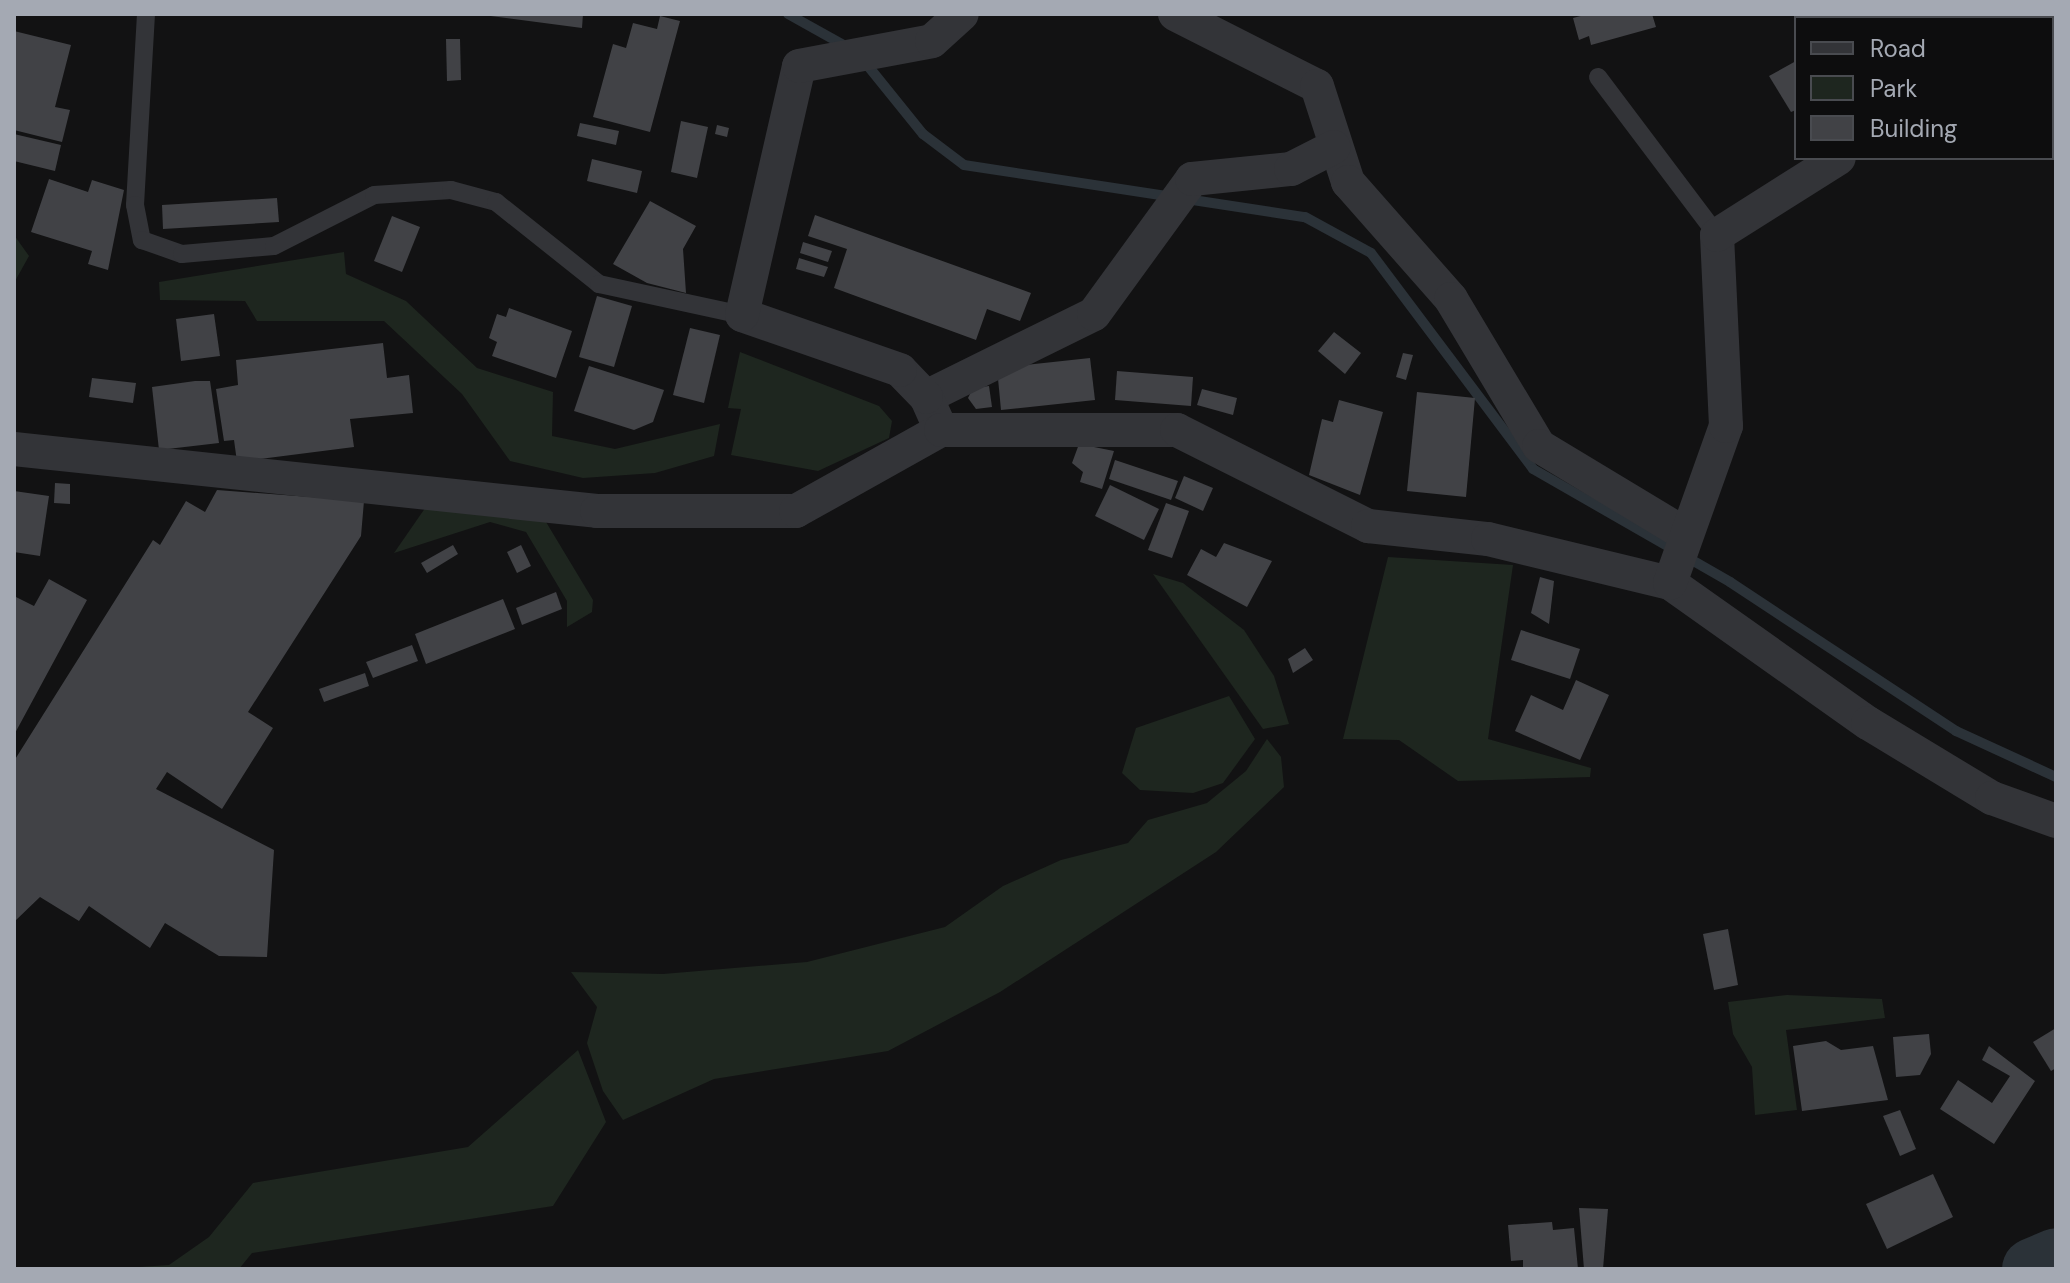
<!DOCTYPE html>
<style>
body{margin:0}
#map{position:relative;width:2070px;height:1283px;overflow:hidden;background:#121213;font-family:"DM Sans",sans-serif}
div>[style]{position:absolute}
[style*='--x']{left:calc(var(--x)*1px);top:calc(var(--y)*1px);width:calc(var(--w)*1px);rotate:calc(var(--a)*1deg)}
.green>*{inset:0;background:#1e261f}
.stream>*{height:10px;margin:-5px;padding:0 5px;transform-origin:5px;border-radius:5px;background:#2b3238}
.river>*{height:62px;margin:-31px;padding:0 31px;transform-origin:31px;border-radius:31px;background:#2b3238}
.building>*{inset:0;background:#414246}
.service>*{height:18px;margin:-9px;padding:0 9px;transform-origin:9px;border-radius:9px;background:#333438}
.minor>*{height:34px;margin:-17px;padding:0 17px;transform-origin:17px;border-radius:17px;background:#333438}
span{translate:-50% -50%;white-space:nowrap;text-align:center;line-height:1.15;-webkit-text-stroke:8px #0d0d0e;paint-order:stroke}
.frame{position:absolute;inset:0;border:16px solid #a4a9b3;pointer-events:none}
.legend{position:absolute;left:1794px;top:16px;width:260px;height:144px;box-sizing:border-box;background:#0d0d0e;border:2px solid #494b50;margin:0;padding:10px 14px;list-style:none;font-size:24px;color:#a4a9b3}
.legend li{display:flex;align-items:center;gap:16px;height:40px}
.legend b{width:40px;border:2px solid #494b50}
</style>
<div id="map">
<div class="green">
<i style="clip-path:polygon(14px 235px,29px 256px,14px 283px)"></i>
<i style="clip-path:polygon(344px 252px,346px 274px,406px 301px,477px 368px,553px 392px,552px 436px,615px 449px,720px 424px,714px 456px,655px 473px,583px 478px,510px 461px,462px 394px,384px 321px,257px 321px,245px 301px,160px 300px,159px 282px)"></i>
<i style="clip-path:polygon(740px 352px,879px 406px,892px 421px,889px 438px,818px 471px,731px 455px,741px 409px,728px 408px)"></i>
<i style="clip-path:polygon(430px 501px,546px 522px,593px 600px,592px 612px,567px 627px,567px 601px,526px 532px,490px 522px,394px 553px)"></i>
<i style="clip-path:polygon(1388px 557px,1513px 565px,1488px 739px,1591px 768px,1590px 777px,1458px 781px,1399px 740px,1343px 739px)"></i>
<i style="clip-path:polygon(1153px 574px,1183px 583px,1244px 630px,1274px 676px,1289px 724px,1263px 729px)"></i>
<i style="clip-path:polygon(1229px 696px,1255px 739px,1223px 783px,1193px 793px,1140px 790px,1122px 773px,1136px 728px)"></i>
<i style="clip-path:polygon(1267px 739px,1281px 757px,1284px 787px,1216px 852px,1000px 992px,888px 1051px,714px 1079px,623px 1120px,603px 1091px,587px 1043px,597px 1007px,571px 972px,663px 974px,807px 962px,945px 927px,1003px 886px,1061px 860px,1128px 843px,1148px 820px,1207px 803px,1246px 771px)"></i>
<i style="clip-path:polygon(1787px 995px,1882px 999px,1885px 1018px,1786px 1030px,1797px 1110px,1755px 1115px,1752px 1067px,1733px 1034px,1728px 1002px)"></i>
<i style="clip-path:polygon(578px 1050px,606px 1122px,553px 1206px,252px 1253px,239px 1269px,109px 1269px,169px 1265px,209px 1237px,253px 1183px,468px 1147px)"></i>
</div>
<div class="stream">
<i style="--x:788;--y:14;--w:70;--a:29.1"></i>
<i style="--x:864;--y:61;--w:94;--a:51.1"></i>
<i style="--x:923;--y:134;--w:51;--a:37.1"></i>
<i style="--x:964;--y:165;--w:345;--a:8.7"></i>
<i style="--x:1305;--y:217;--w:75;--a:28.6"></i>
<i style="--x:1371;--y:253;--w:270;--a:53.1"></i>
<i style="--x:1533;--y:469;--w:227;--a:29.8"></i>
<i style="--x:1730;--y:582;--w:271;--a:33.4"></i>
<i style="--x:1956;--y:731;--w:110;--a:24.7"></i>
</div>
<div class="river">
<i style="--x:2033;--y:1269;--w:25;--a:-23"></i>
</div>
<div class="building">
<i style="clip-path:polygon(475px 14px,583px 14px,582px 28px)"></i>
<i style="clip-path:polygon(1588px 14px,1652px 14px,1656px 27px,1591px 45px,1589px 36px,1579px 40px,1573px 18px)"></i>
<i style="clip-path:polygon(1882px 14px,1912px 14px,1914px 18px,1875px 18px)"></i>
<i style="clip-path:polygon(660px 16px,680px 21px,650px 132px,593px 117px,613px 44px,626px 48px,633px 23px,657px 29px)"></i>
<i style="clip-path:polygon(14px 31px,71px 45px,55px 107px,70px 110px,62px 142px,14px 130px)"></i>
<i style="clip-path:polygon(446px 39px,460px 39px,461px 80px,447px 81px)"></i>
<i style="clip-path:polygon(1796px 61px,1796px 110px,1791px 112px,1769px 76px)"></i>
<i style="clip-path:polygon(681px 121px,708px 127px,697px 178px,671px 172px)"></i>
<i style="clip-path:polygon(580px 123px,619px 131px,616px 145px,577px 136px)"></i>
<i style="clip-path:polygon(717px 125px,729px 128px,727px 137px,715px 134px)"></i>
<i style="clip-path:polygon(14px 134px,61px 145px,55px 171px,14px 161px)"></i>
<i style="clip-path:polygon(592px 159px,642px 171px,637px 193px,587px 181px)"></i>
<i style="clip-path:polygon(49px 179px,88px 192px,92px 180px,124px 190px,108px 270px,88px 264px,92px 251px,31px 232px)"></i>
<i style="clip-path:polygon(277px 198px,279px 222px,163px 229px,162px 205px)"></i>
<i style="clip-path:polygon(650px 201px,696px 226px,683px 249px,686px 293px,647px 283px,613px 264px)"></i>
<i style="clip-path:polygon(815px 215px,1031px 293px,1020px 321px,987px 309px,976px 340px,834px 288px,847px 249px,808px 236px)"></i>
<i style="clip-path:polygon(392px 216px,420px 227px,402px 272px,374px 261px)"></i>
<i style="clip-path:polygon(803px 242px,832px 251px,828px 262px,800px 253px)"></i>
<i style="clip-path:polygon(799px 258px,828px 267px,824px 277px,796px 269px)"></i>
<i style="clip-path:polygon(597px 296px,632px 306px,614px 367px,579px 357px)"></i>
<i style="clip-path:polygon(509px 308px,572px 331px,556px 378px,492px 356px,497px 342px,489px 338px,497px 314px,506px 317px)"></i>
<i style="clip-path:polygon(214px 314px,220px 356px,181px 361px,176px 319px)"></i>
<i style="clip-path:polygon(690px 328px,720px 335px,704px 403px,673px 395px)"></i>
<i style="clip-path:polygon(1334px 332px,1361px 353px,1345px 374px,1318px 351px)"></i>
<i style="clip-path:polygon(383px 343px,387px 378px,409px 375px,413px 413px,350px 419px,354px 447px,237px 462px,234px 440px,224px 441px,216px 389px,238px 385px,236px 360px)"></i>
<i style="clip-path:polygon(1403px 353px,1413px 355px,1406px 380px,1396px 377px)"></i>
<i style="clip-path:polygon(1090px 358px,1095px 400px,1001px 410px,997px 368px)"></i>
<i style="clip-path:polygon(589px 366px,664px 390px,653px 422px,634px 430px,574px 411px)"></i>
<i style="clip-path:polygon(1117px 371px,1193px 377px,1191px 406px,1115px 400px)"></i>
<i style="clip-path:polygon(92px 378px,136px 383px,133px 403px,89px 397px)"></i>
<i style="clip-path:polygon(195px 381px,210px 381px,219px 443px,159px 450px,152px 387px)"></i>
<i style="clip-path:polygon(989px 386px,992px 407px,976px 409px,968px 398px,973px 388px)"></i>
<i style="clip-path:polygon(1202px 389px,1237px 398px,1233px 415px,1197px 405px)"></i>
<i style="clip-path:polygon(1417px 392px,1475px 398px,1466px 497px,1407px 491px)"></i>
<i style="clip-path:polygon(1339px 400px,1383px 412px,1360px 495px,1309px 475px,1322px 419px,1333px 422px)"></i>
<i style="clip-path:polygon(1079px 444px,1114px 451px,1102px 489px,1080px 482px,1083px 472px,1072px 463px)"></i>
<i style="clip-path:polygon(1115px 460px,1178px 481px,1171px 500px,1109px 479px)"></i>
<i style="clip-path:polygon(1184px 476px,1213px 488px,1203px 511px,1175px 498px)"></i>
<i style="clip-path:polygon(55px 483px,70px 484px,70px 504px,54px 503px)"></i>
<i style="clip-path:polygon(1110px 485px,1159px 509px,1144px 540px,1095px 516px)"></i>
<i style="clip-path:polygon(217px 490px,364px 501px,361px 536px,248px 712px,273px 728px,222px 809px,167px 772px,156px 789px,274px 850px,267px 957px,219px 956px,165px 923px,150px 948px,89px 906px,79px 921px,40px 897px,14px 922px,14px 761px,153px 540px,160px 545px,186px 501px,205px 512px)"></i>
<i style="clip-path:polygon(14px 491px,49px 496px,40px 556px,14px 552px)"></i>
<i style="clip-path:polygon(1166px 503px,1189px 511px,1172px 558px,1148px 550px)"></i>
<i style="clip-path:polygon(1224px 543px,1272px 561px,1247px 607px,1187px 575px,1201px 549px,1216px 557px)"></i>
<i style="clip-path:polygon(453px 545px,458px 554px,427px 573px,421px 563px)"></i>
<i style="clip-path:polygon(521px 545px,531px 566px,517px 573px,507px 552px)"></i>
<i style="clip-path:polygon(1540px 577px,1554px 581px,1549px 624px,1531px 613px)"></i>
<i style="clip-path:polygon(49px 579px,87px 600px,14px 735px,14px 596px,34px 606px)"></i>
<i style="clip-path:polygon(556px 592px,562px 609px,522px 625px,516px 608px)"></i>
<i style="clip-path:polygon(503px 599px,515px 629px,426px 664px,415px 634px)"></i>
<i style="clip-path:polygon(1521px 630px,1580px 649px,1570px 679px,1511px 660px)"></i>
<i style="clip-path:polygon(412px 645px,418px 661px,373px 678px,366px 662px)"></i>
<i style="clip-path:polygon(1305px 648px,1313px 660px,1293px 673px,1288px 659px)"></i>
<i style="clip-path:polygon(365px 673px,369px 686px,324px 702px,319px 689px)"></i>
<i style="clip-path:polygon(1576px 680px,1609px 695px,1580px 760px,1515px 731px,1531px 695px,1563px 710px)"></i>
<i style="clip-path:polygon(1728px 929px,1738px 985px,1714px 990px,1703px 934px)"></i>
<i style="clip-path:polygon(2056px 1028px,2056px 1068px,2051px 1071px,2033px 1042px)"></i>
<i style="clip-path:polygon(1929px 1034px,1931px 1054px,1920px 1075px,1896px 1077px,1893px 1037px)"></i>
<i style="clip-path:polygon(1826px 1041px,1841px 1050px,1873px 1046px,1888px 1100px,1802px 1111px,1793px 1046px)"></i>
<i style="clip-path:polygon(1989px 1046px,2035px 1081px,1994px 1144px,1940px 1109px,1958px 1080px,1992px 1103px,2010px 1076px,1982px 1060px)"></i>
<i style="clip-path:polygon(1900px 1110px,1916px 1149px,1900px 1156px,1883px 1116px)"></i>
<i style="clip-path:polygon(1933px 1174px,1953px 1217px,1887px 1249px,1866px 1204px)"></i>
<i style="clip-path:polygon(1579px 1208px,1608px 1209px,1603px 1269px,1584px 1269px)"></i>
<i style="clip-path:polygon(1552px 1222px,1553px 1230px,1574px 1228px,1578px 1269px,1523px 1269px,1523px 1260px,1511px 1261px,1508px 1225px)"></i>
</div>
<div class="service">
<i style="--x:146;--y:14;--w:191;--a:93.3"></i>
<i style="--x:135;--y:205;--w:36;--a:79"></i>
<i style="--x:142;--y:240;--w:42;--a:19.3"></i>
<i style="--x:182;--y:254;--w:92;--a:-5"></i>
<i style="--x:274;--y:246;--w:112;--a:-27"></i>
<i style="--x:374;--y:195;--w:77;--a:-3.7"></i>
<i style="--x:451;--y:190;--w:47;--a:14.9"></i>
<i style="--x:496;--y:202;--w:132;--a:38.5"></i>
<i style="--x:599;--y:284;--w:146;--a:12.2"></i>
<i style="--x:1598;--y:77;--w:198;--a:53"></i>
</div>
<div class="minor">
<i style="--x:1175;--y:14;--w:159;--a:26.9"></i>
<i style="--x:1317;--y:86;--w:101;--a:72.1"></i>
<i style="--x:1348;--y:182;--w:156;--a:48.6"></i>
<i style="--x:1451;--y:299;--w:171;--a:59.1"></i>
<i style="--x:1539;--y:446;--w:168;--a:31.1"></i>
<i style="--x:2052;--y:22;--w:8;--a:-60"></i>
<i style="--x:926;--y:397;--w:187;--a:-26.3"></i>
<i style="--x:1094;--y:314;--w:167;--a:-54"></i>
<i style="--x:1192;--y:179;--w:100;--a:-5.8"></i>
<i style="--x:1291;--y:169;--w:48;--a:-27.1"></i>
<i style="--x:941;--y:430;--w:36;--a:-114"></i>
<i style="--x:926;--y:397;--w:37;--a:-134"></i>
<i style="--x:900;--y:370;--w:167;--a:-160.8"></i>
<i style="--x:742;--y:315;--w:255;--a:-77.1"></i>
<i style="--x:799;--y:66;--w:135;--a:-10.6"></i>
<i style="--x:932;--y:41;--w:40;--a:-42"></i>
<i style="--x:14;--y:449;--w:586;--a:6.07"></i>
<i style="--x:597;--y:511;--w:199;--a:0"></i>
<i style="--x:796;--y:511;--w:166;--a:-29.2"></i>
<i style="--x:941;--y:430;--w:236;--a:0"></i>
<i style="--x:1177;--y:430;--w:214;--a:26.7"></i>
<i style="--x:1368;--y:526;--w:121;--a:6.2"></i>
<i style="--x:1488;--y:539;--w:187;--a:13.6"></i>
<i style="--x:1670;--y:583;--w:242;--a:35.3"></i>
<i style="--x:1868;--y:723;--w:145;--a:31.2"></i>
<i style="--x:1992;--y:798;--w:68;--a:19.8"></i>
<i style="--x:1670;--y:583;--w:167;--a:-70.4"></i>
<i style="--x:1726;--y:426;--w:191;--a:-92.7"></i>
<i style="--x:1717;--y:235;--w:144;--a:-32.3"></i>
</div>
<div class="frame"></div>
<ul class="legend">
<li><b style="height:10px;background:#333438"></b>Road</li>
<li><b style="height:22px;background:#1e261f"></b>Park</li>
<li><b style="height:22px;background:#414246"></b>Building</li>
</ul>
</div>
